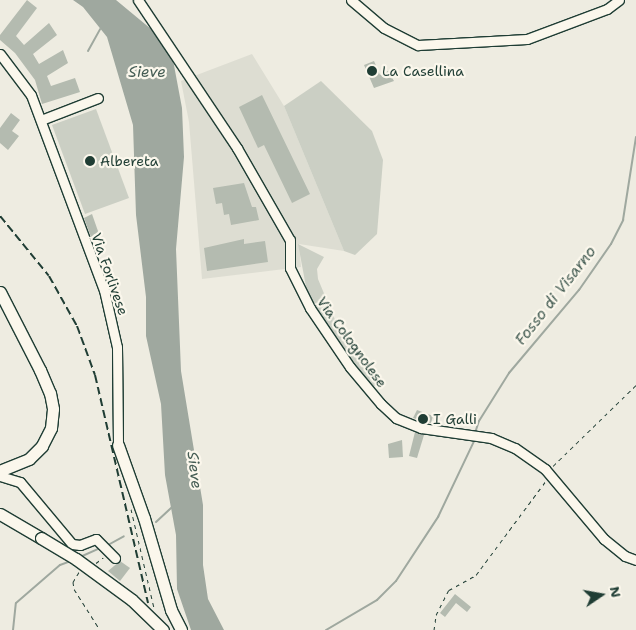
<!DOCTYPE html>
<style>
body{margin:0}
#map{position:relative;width:636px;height:630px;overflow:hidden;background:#eeece1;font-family:"Shantell Sans",sans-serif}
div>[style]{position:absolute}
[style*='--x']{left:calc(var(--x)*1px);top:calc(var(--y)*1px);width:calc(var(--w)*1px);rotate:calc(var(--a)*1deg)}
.built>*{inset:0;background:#ddddd2}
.green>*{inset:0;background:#cbcfc4}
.water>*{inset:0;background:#9fa89f}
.stream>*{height:2px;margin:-1px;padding:0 1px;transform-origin:1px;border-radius:1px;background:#9fa89f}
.building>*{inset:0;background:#b4bbb0}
.path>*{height:1px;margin-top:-0.5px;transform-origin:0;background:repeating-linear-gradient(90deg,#1f3d34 0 4px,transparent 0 8px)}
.roads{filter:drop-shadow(1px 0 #1f3d34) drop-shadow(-1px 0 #1f3d34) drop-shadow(0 1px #1f3d34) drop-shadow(0 -1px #1f3d34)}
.minor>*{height:9px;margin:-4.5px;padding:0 4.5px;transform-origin:4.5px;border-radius:4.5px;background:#fbf7ec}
.major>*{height:11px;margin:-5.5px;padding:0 5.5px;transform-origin:5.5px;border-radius:5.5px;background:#fbf7ec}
.rail>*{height:2px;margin-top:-1px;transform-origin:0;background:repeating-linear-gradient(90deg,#1f3d34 0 8px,transparent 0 12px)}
.bridges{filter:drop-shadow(1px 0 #1f3d34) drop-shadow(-1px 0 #1f3d34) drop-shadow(0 1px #1f3d34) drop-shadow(0 -1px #1f3d34)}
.major-bridge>*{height:11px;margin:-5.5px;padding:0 5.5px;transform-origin:5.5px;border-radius:5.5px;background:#fbf7ec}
.dots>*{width:14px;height:14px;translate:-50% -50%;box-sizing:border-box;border:2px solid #fbf7ec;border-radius:50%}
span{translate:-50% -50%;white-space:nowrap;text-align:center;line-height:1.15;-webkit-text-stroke:4.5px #fbf7ec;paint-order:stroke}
.poi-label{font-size:14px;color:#1f3d34}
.left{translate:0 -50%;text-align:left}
.street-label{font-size:14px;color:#1f3d34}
.water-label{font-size:15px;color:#455d54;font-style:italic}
.north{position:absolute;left:576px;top:570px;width:50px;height:50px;-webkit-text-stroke:4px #fbf7ec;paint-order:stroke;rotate:78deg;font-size:14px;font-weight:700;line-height:20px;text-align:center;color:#1f3d34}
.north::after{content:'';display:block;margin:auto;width:18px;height:22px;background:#1f3d34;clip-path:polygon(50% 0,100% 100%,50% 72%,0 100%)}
</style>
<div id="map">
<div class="built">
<i style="clip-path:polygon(252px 54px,284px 106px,344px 251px,299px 244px,301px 267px,202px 279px,189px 122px,181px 81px)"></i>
</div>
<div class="green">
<i style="clip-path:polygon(321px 81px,372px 131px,383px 160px,377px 234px,355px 255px,344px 251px,284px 106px)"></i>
<i style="clip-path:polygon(96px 109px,129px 198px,85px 214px,52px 125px)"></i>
<i style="clip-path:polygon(298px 244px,324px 257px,317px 269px,318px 279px,338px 327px,358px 355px,381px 378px,370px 391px,310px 308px)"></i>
</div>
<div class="water">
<i style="clip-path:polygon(73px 0,116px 0,151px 29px,173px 60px,182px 108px,184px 157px,176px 249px,181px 371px,203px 505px,203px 565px,208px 599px,224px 630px,191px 630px,177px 589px,176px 535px,165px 475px,161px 404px,146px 336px,146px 297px,136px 215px,133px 125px,107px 37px,83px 7px)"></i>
</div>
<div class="stream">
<i style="--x:88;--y:51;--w:25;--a:-61"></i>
<i style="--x:476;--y:430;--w:9;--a:-72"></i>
<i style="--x:479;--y:421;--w:57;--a:-58"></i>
<i style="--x:509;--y:373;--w:109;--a:-49.9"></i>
<i style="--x:579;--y:290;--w:56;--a:-55.2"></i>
<i style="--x:611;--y:244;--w:27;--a:-63"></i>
<i style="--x:623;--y:220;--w:84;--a:-81.1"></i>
<i style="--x:156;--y:522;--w:21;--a:-43"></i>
<i style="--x:108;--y:545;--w:18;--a:-29"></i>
<i style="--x:80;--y:557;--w:20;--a:-24"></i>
<i style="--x:13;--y:630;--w:27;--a:-84"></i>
<i style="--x:16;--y:603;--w:58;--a:-40.8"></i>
<i style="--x:60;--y:565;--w:12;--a:-20"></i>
<i style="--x:326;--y:630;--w:59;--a:-30.5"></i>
<i style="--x:377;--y:600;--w:27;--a:-45"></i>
<i style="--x:396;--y:581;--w:77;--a:-56.7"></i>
<i style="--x:438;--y:517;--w:86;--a:-64.6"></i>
</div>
<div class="building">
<i style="clip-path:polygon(27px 0,37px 8px,16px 36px,24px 45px,49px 23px,57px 35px,33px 54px,39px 64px,63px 50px,68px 63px,47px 76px,51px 86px,75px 78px,80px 92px,42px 104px,35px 80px,15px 53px,0 40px,0 35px)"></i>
<i style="clip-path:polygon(374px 61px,380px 75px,388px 71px,394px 81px,374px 88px,364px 65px)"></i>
<i style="clip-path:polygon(262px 95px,310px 194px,292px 203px,264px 145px,258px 148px,239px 107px)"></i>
<i style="clip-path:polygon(11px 113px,20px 120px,12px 131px,19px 136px,8px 150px,0 143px,0 128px)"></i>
<i style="clip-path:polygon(244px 183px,252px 207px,256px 207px,259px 220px,231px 225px,229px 214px,224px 215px,222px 203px,216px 204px,213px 188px)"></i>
<i style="clip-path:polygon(92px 214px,99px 234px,91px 237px,84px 218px)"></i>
<i style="clip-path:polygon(244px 239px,244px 244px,265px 241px,268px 262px,207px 271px,204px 248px)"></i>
<i style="clip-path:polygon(417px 410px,433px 416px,431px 423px,413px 418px)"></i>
<i style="clip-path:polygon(415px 432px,424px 435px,417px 458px,409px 456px)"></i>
<i style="clip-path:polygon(402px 440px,403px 457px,389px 458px,388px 444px)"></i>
<i style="clip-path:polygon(120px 561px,130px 568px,120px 581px,108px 571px)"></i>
<i style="clip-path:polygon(455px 594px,471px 607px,467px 612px,456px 603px,445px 617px,440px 613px)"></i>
</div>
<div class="path">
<i style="--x:553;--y:466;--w:116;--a:-44.3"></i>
<i style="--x:131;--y:509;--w:102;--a:76.9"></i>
<i style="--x:96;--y:563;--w:9;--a:-36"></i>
<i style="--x:79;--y:572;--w:12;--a:121"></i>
<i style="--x:73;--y:582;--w:7;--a:82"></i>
<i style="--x:74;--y:589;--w:49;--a:57.6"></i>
<i style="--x:434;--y:630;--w:15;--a:-82"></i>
<i style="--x:436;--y:615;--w:28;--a:-63"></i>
<i style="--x:449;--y:590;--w:31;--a:-29"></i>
<i style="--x:476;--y:575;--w:116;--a:-53.4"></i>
</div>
<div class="roads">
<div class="minor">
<i style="--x:138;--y:0;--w:178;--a:56.2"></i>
<i style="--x:237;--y:148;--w:106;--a:60.1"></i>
<i style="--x:290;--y:240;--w:28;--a:90"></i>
<i style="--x:290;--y:268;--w:45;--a:63.4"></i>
<i style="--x:310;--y:308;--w:71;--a:55.9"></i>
<i style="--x:350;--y:367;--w:48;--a:50"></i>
<i style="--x:381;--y:404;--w:21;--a:43"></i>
<i style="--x:396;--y:418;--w:27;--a:22"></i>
<i style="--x:421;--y:428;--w:71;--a:8.1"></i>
<i style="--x:491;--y:438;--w:26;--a:23"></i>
<i style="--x:515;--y:448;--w:37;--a:35"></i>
<i style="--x:545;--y:469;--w:92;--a:49.9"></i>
<i style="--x:604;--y:539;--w:27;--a:39"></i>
<i style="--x:625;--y:556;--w:12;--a:20"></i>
<i style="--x:351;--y:0;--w:43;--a:40.3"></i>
<i style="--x:384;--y:28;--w:38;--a:27"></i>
<i style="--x:418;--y:45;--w:109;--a:-3.2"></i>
<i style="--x:527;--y:39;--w:85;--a:-20.6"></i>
<i style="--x:607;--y:9;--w:15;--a:-37"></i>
<i style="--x:0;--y:54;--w:51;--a:52.9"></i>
<i style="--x:31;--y:95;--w:208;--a:69.5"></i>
<i style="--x:104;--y:290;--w:58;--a:77.2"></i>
<i style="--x:117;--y:347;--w:98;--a:89.4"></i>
<i style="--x:41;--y:120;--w:61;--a:-21.1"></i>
<i style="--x:0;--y:476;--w:21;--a:17"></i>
<i style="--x:20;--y:482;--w:81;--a:50"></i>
<i style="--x:72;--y:544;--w:8;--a:7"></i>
<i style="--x:80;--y:545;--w:17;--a:-21"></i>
<i style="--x:96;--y:539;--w:27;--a:45"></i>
</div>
<div class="major">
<i style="--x:0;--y:292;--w:88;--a:62.9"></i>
<i style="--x:40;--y:370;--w:25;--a:67"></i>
<i style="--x:50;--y:393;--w:16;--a:79"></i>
<i style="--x:53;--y:409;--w:19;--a:96"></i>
<i style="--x:51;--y:428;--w:20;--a:117"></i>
<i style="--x:42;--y:446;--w:18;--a:135"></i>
<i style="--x:29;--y:459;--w:31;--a:158"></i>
<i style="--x:118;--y:445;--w:77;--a:70.4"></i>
<i style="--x:144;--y:518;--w:96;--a:73.6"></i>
<i style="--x:171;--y:610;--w:22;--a:63"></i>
<i style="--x:0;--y:514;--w:48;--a:30.3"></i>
</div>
</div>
<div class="rail">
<i style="--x:0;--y:216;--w:77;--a:50.8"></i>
<i style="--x:49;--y:276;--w:57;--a:60.8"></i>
<i style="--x:77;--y:326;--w:52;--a:69.8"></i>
<i style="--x:95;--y:375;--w:234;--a:76.9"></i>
</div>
<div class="bridges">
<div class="major-bridge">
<i style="--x:41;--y:538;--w:41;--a:31"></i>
<i style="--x:76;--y:559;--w:69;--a:36.2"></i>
<i style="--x:132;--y:600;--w:43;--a:44.1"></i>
</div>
</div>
<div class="dots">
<i style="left:372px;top:71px;background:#1f3d34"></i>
<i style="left:90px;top:161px;background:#1f3d34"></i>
<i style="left:423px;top:419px;background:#1f3d34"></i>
</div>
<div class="poi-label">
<span class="left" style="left:382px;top:71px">La Casellina</span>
<span class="left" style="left:100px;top:161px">Albereta</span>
<span class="left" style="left:433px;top:419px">I Galli</span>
</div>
<div class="street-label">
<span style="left:110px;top:274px;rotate:71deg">Via Forlivese</span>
<span style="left:352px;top:342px;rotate:54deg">Via Colognolese</span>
</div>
<div class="water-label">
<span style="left:147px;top:73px">Sieve</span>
<span style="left:556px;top:296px;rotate:-52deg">Fosso di Visarno</span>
<span style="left:194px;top:470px;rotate:83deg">Sieve</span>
</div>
<div class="north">N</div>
</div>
